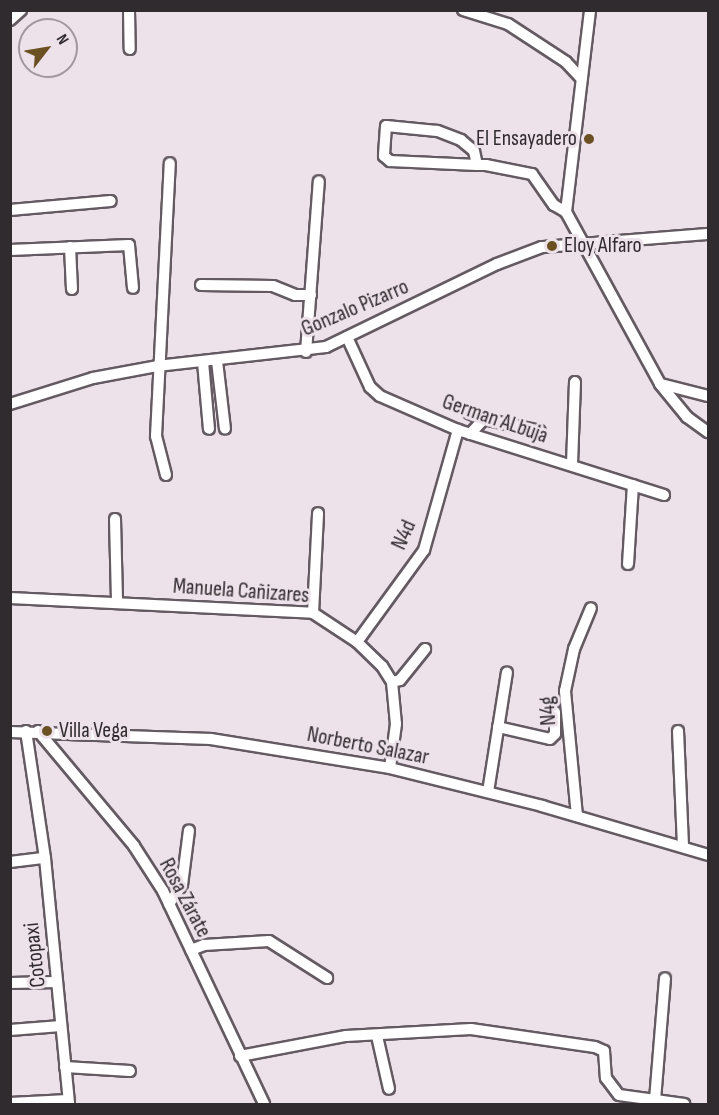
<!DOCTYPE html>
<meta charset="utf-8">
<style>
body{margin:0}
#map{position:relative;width:719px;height:1115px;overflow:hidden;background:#ede1ea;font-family:"Sofia Sans Condensed",sans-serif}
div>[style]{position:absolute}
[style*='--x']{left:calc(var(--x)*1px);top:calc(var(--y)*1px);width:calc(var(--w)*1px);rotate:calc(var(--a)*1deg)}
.roads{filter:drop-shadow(2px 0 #645a62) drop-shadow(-2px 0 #645a62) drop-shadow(0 2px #645a62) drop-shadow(0 -2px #645a62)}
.minor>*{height:10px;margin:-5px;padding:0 5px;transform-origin:5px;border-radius:5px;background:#fff}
.dots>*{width:16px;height:16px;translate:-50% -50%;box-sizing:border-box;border:3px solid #ede1ea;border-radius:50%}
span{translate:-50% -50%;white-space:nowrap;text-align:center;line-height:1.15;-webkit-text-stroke:6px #ede1ea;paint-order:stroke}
.poi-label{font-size:22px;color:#302b2e}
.right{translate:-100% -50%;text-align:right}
.left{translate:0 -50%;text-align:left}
.street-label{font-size:22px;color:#302b2e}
.frame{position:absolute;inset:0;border:12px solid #302b2e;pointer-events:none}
.north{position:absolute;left:18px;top:18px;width:60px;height:60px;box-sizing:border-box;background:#ede1ea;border:2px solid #a1989f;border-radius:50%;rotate:59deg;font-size:16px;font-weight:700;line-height:24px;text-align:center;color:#302b2e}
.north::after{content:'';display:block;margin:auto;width:21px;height:27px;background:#6b5022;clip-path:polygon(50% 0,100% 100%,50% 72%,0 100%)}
</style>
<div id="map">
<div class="roads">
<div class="minor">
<i style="--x:129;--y:10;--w:39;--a:89"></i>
<i style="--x:463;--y:10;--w:47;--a:17.3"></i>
<i style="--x:508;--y:24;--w:69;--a:33.2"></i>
<i style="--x:566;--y:62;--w:23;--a:47"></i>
<i style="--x:10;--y:20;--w:15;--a:-42"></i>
<i style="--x:477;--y:165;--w:14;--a:-102"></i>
<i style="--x:474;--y:151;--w:17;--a:-140"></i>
<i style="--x:461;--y:140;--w:26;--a:-159"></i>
<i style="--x:437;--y:131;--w:51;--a:-174.4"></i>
<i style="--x:386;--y:126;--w:30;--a:94"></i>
<i style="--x:384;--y:156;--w:8;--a:40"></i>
<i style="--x:390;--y:161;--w:87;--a:2.6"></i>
<i style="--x:477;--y:165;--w:9;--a:0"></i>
<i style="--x:486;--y:165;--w:47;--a:11.1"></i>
<i style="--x:532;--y:174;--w:38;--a:55"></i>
<i style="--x:554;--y:205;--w:14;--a:30"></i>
<i style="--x:566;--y:212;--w:196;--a:61.3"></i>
<i style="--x:660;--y:384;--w:43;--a:50.7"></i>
<i style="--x:687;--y:417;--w:26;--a:36"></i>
<i style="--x:10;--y:210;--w:101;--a:-5.1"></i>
<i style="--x:566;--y:212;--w:203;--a:-83.2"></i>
<i style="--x:70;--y:247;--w:42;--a:87.3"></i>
<i style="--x:10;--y:250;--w:119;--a:-2.4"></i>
<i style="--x:129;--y:245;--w:43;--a:84.7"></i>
<i style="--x:201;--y:285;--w:72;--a:0.8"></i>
<i style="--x:273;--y:286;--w:24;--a:22"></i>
<i style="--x:295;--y:295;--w:16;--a:0"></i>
<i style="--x:347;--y:337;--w:55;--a:65.3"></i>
<i style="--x:370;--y:387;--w:13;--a:42"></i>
<i style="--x:380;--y:396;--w:85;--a:23.6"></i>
<i style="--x:458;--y:430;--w:216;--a:17.5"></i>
<i style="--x:306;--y:352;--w:171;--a:-85.7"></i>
<i style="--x:217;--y:361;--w:68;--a:83.3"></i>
<i style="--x:203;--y:362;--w:67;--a:84.9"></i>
<i style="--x:661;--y:384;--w:49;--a:14.3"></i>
<i style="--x:10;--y:404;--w:87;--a:-17.4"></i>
<i style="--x:93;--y:378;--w:65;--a:-10.6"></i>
<i style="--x:157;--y:366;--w:170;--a:-6.4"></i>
<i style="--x:326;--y:347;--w:190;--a:-25.9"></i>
<i style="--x:497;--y:264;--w:48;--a:-20.7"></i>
<i style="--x:542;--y:247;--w:167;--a:-4.5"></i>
<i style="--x:469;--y:413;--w:16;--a:22"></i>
<i style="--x:470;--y:434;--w:21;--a:-47"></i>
<i style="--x:484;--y:419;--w:57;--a:12.1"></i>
<i style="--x:572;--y:464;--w:82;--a:-87.9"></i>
<i style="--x:166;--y:475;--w:40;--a:-104.4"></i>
<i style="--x:156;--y:436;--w:273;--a:-87.1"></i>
<i style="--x:115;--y:519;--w:84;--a:88.6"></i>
<i style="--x:628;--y:564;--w:79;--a:-86.4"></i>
<i style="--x:10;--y:598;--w:303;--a:2.8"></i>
<i style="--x:313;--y:613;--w:53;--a:33.4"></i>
<i style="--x:357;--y:642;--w:35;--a:44"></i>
<i style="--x:382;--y:666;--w:19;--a:58"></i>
<i style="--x:392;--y:682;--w:42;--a:84.6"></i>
<i style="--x:396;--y:724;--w:44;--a:97.8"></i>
<i style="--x:313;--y:613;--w:100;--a:-87.1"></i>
<i style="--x:357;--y:642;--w:114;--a:-53.9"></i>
<i style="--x:424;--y:550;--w:125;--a:-74.2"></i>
<i style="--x:392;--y:682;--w:8;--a:-14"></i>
<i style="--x:400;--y:680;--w:40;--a:-51"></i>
<i style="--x:498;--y:727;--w:53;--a:13"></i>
<i style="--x:550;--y:739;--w:7;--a:-45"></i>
<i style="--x:555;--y:734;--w:22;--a:-90"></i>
<i style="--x:26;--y:731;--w:128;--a:81.5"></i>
<i style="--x:45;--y:858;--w:247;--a:84.4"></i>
<i style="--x:38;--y:731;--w:150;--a:50.1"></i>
<i style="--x:134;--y:846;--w:54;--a:57.2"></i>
<i style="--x:163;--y:891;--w:236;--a:64.6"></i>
<i style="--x:678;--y:731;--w:116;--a:87.5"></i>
<i style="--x:10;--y:732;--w:201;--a:2"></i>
<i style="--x:211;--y:739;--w:181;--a:9.2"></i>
<i style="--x:390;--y:768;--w:157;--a:14"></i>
<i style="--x:542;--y:806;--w:173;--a:16.4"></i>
<i style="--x:488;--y:792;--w:121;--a:-81"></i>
<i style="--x:577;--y:816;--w:126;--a:-95.5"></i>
<i style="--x:565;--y:691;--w:43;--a:-77.9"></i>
<i style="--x:574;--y:649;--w:44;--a:-67.5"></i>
<i style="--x:10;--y:862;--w:35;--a:-7"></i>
<i style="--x:169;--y:904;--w:23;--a:-56"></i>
<i style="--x:182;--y:885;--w:55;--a:-82.7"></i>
<i style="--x:191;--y:950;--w:14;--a:-21"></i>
<i style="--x:204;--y:945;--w:65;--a:-3.5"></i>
<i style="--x:269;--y:941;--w:69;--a:32.5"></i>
<i style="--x:10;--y:983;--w:47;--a:-1.2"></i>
<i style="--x:10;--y:1030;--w:51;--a:-4.5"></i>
<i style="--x:377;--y:1036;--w:54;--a:77.2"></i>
<i style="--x:240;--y:1056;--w:108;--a:-10.7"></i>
<i style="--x:346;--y:1036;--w:125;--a:-3.2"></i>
<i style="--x:471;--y:1029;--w:125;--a:8.3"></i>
<i style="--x:595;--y:1047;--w:10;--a:24"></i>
<i style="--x:604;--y:1051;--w:27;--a:86"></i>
<i style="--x:606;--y:1078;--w:21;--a:53"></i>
<i style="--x:619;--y:1095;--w:66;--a:7.9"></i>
<i style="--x:65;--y:1067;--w:65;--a:3.5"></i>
<i style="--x:655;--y:1100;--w:122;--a:-85.3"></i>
<i style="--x:10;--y:1103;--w:58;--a:-3"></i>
</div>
</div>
<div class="dots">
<i style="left:589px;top:139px;background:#6b5022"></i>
<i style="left:552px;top:246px;background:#6b5022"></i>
<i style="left:47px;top:731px;background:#6b5022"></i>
</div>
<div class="poi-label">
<span class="right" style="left:577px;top:139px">El Ensayadero</span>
<span class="left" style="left:564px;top:246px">Eloy Alfaro</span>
<span class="left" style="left:59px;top:731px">Villa Vega</span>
</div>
<div class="street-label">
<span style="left:355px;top:308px;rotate:-23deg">Gonzalo Pizarro</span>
<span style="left:495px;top:419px;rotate:19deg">German ALbuja</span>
<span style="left:404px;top:535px;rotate:-66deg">N4d</span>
<span style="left:241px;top:591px;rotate:4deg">Manuela Cañizares</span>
<span style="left:548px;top:711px;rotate:-94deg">N4g</span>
<span style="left:368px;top:746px;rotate:11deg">Norberto Salazar</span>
<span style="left:185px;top:898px;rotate:62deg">Rosa Zárate</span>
<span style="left:35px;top:955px;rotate:-96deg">Cotopaxi</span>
</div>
<div class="frame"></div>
<div class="north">N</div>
</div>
